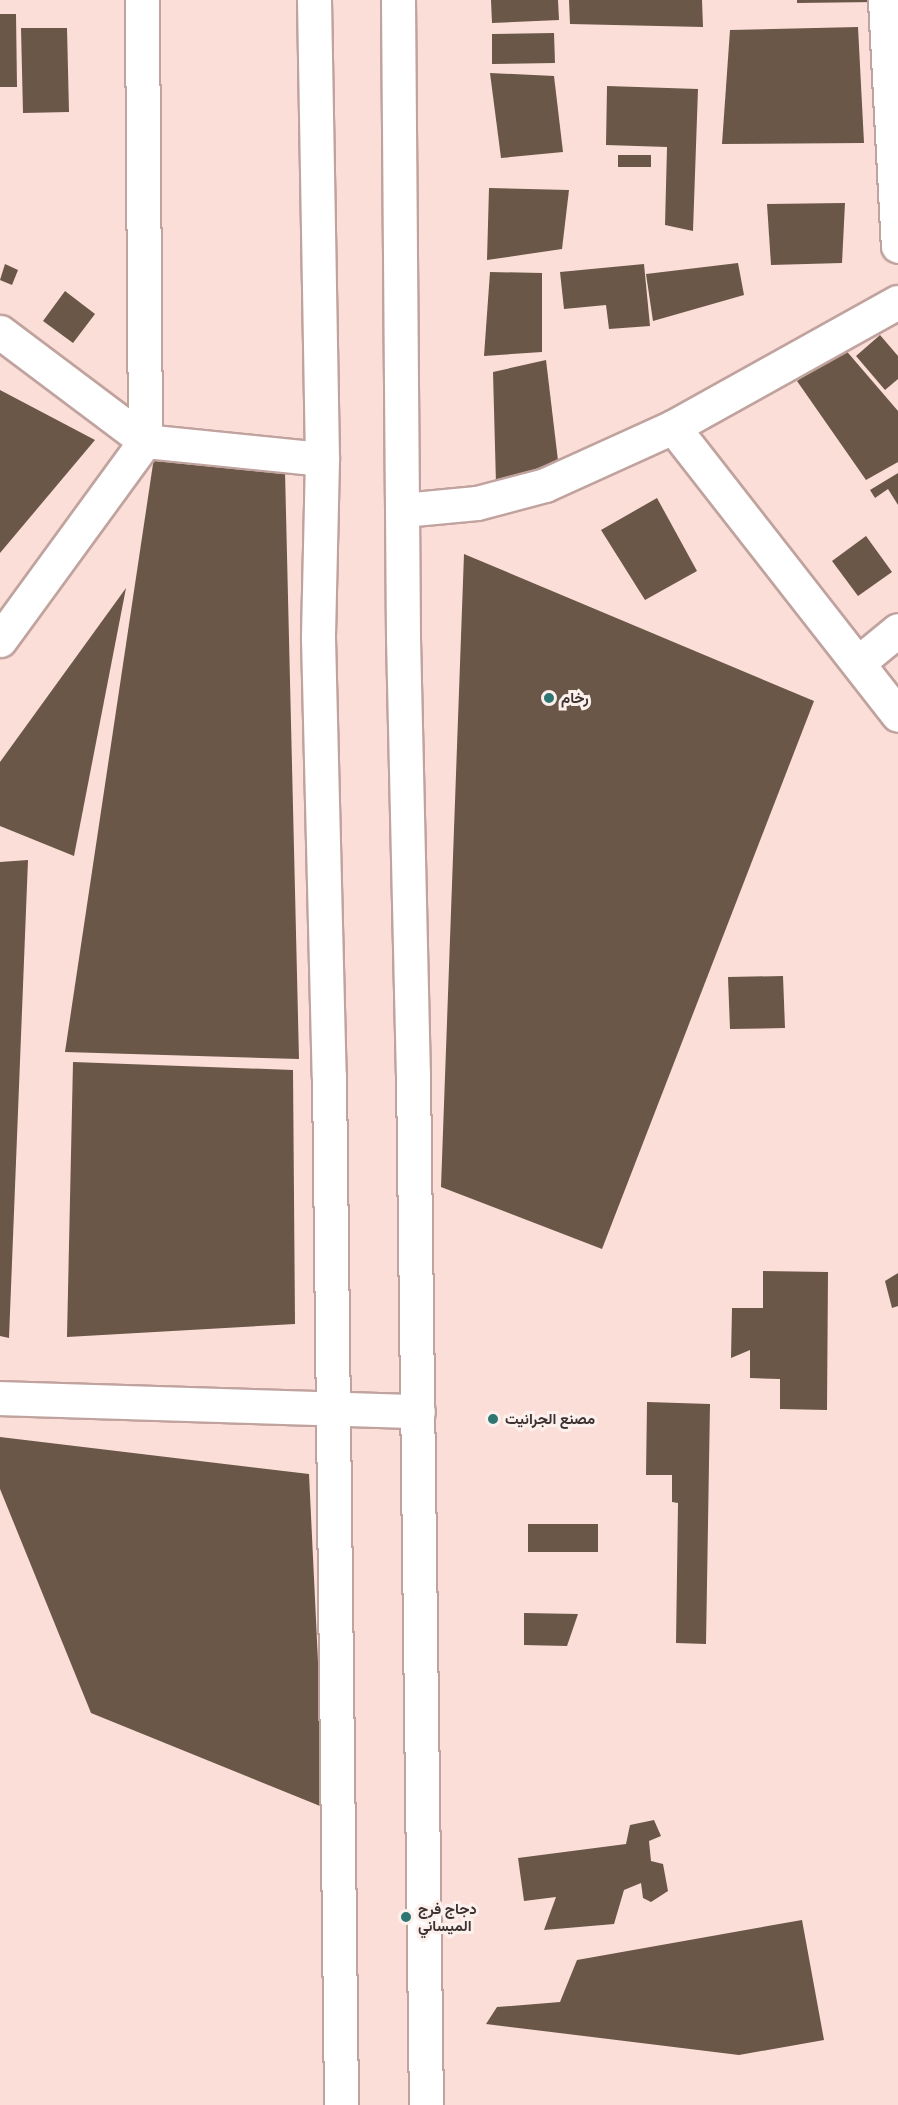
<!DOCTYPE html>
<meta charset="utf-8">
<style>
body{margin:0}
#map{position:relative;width:898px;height:2105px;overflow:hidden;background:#fcded8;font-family:"Archivo Narrow",Vazirmatn,sans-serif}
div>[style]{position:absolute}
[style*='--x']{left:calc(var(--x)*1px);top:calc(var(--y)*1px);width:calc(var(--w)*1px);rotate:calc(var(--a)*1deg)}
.building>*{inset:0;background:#6a5748}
.roads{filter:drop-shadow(2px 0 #c0a39e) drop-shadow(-2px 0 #c0a39e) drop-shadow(0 2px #c0a39e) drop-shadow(0 -2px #c0a39e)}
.minor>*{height:33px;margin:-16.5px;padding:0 16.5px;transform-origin:16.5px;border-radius:16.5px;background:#fff}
.major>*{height:33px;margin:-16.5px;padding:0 16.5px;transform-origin:16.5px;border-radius:16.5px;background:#fff}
.dots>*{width:16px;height:16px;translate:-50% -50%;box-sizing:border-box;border:3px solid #fcf0ed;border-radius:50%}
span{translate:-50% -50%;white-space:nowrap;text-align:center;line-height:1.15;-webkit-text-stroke:6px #fcf0ed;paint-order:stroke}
.poi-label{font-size:15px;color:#3e3230;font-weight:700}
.left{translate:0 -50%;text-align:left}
</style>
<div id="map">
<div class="building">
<i style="clip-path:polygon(491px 0,558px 0,559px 20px,492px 23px)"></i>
<i style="clip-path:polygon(569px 0,702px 0,703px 27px,570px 24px)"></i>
<i style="clip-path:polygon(797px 0,877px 0,877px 2px,797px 3px)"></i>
<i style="clip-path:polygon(0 14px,16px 14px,17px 87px,0 87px)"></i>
<i style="clip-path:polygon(858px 27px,864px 143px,722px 144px,730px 30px)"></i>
<i style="clip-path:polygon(21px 28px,67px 28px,69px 112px,23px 113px)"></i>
<i style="clip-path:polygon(554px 33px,555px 63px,492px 64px,492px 34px)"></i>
<i style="clip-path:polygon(490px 73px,554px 76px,563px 152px,501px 158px)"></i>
<i style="clip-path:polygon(607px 86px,698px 89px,693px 231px,665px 225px,667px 147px,606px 145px)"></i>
<i style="clip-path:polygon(618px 155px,651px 155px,651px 167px,618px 167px)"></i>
<i style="clip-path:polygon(489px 188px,569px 190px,562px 249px,487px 260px)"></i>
<i style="clip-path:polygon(845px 203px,842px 263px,771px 265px,767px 204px)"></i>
<i style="clip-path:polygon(738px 263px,744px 295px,653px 321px,646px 274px)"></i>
<i style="clip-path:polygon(5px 264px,18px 270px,12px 285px,0 280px)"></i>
<i style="clip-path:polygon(644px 264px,650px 326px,609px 329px,606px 305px,564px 309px,560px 272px)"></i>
<i style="clip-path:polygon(490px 272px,542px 273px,542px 352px,484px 356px)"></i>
<i style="clip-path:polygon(65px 291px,95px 314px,73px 343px,43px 321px)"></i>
<i style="clip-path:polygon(880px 335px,898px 356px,898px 379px,885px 390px,856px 356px)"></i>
<i style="clip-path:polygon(843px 347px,898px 411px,898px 462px,866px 480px,797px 381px)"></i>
<i style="clip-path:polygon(546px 360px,559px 469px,496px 484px,493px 372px)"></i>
<i style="clip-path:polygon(0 390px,95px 440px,0 553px)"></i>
<i style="clip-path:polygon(156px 444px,285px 471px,299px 1059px,65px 1052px)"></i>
<i style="clip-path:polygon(898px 473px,898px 505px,888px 489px,875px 498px,870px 490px)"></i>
<i style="clip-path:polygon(657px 498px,697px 571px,645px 600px,601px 530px)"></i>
<i style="clip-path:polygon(866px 536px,892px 572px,858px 596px,832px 561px)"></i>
<i style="clip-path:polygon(464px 554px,814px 701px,602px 1249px,441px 1187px)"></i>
<i style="clip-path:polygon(126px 588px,74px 856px,0 826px,0 762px)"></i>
<i style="clip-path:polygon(28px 860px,9px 1338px,0 1336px,0 862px)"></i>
<i style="clip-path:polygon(783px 976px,785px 1028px,730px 1029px,728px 977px)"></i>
<i style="clip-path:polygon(73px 1062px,293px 1070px,295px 1324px,67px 1337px)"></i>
<i style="clip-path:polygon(763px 1271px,828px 1272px,827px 1410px,780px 1409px,780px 1379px,750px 1378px,750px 1350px,731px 1358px,732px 1308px,763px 1308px)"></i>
<i style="clip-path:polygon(898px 1273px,898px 1306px,892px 1308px,885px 1281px)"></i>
<i style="clip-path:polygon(647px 1402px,710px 1404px,706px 1644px,676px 1643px,678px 1503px,672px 1502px,672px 1475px,646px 1475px)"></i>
<i style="clip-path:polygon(0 1437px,309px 1474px,325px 1808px,91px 1713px,0 1489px)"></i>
<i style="clip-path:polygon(528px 1524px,598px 1524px,598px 1552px,528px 1552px)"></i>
<i style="clip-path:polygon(524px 1613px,578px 1614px,567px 1646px,524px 1645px)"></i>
<i style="clip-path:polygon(654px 1820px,661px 1836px,649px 1841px,651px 1861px,663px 1864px,668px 1891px,651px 1902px,643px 1898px,641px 1883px,624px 1890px,614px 1924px,544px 1930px,556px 1897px,524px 1901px,518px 1858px,626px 1844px,630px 1825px)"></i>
<i style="clip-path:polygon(802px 1920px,824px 2040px,739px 2055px,486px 2024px,497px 2007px,560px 2002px,577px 1960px)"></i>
</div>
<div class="roads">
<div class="minor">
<i style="--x:885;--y:0;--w:246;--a:87"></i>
<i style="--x:0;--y:332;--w:181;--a:36.9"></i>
<i style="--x:145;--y:441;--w:178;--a:5.8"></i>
<i style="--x:673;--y:427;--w:365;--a:52"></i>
<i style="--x:403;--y:510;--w:74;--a:-5.4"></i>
<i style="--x:477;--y:503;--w:70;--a:-14.8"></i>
<i style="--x:545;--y:485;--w:141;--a:-24.4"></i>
<i style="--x:673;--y:427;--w:257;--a:-29.1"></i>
<i style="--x:0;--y:640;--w:246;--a:-53.9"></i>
<i style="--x:145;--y:441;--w:441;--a:-90.4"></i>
<i style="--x:859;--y:662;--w:50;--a:-39.4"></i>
<i style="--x:0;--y:1398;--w:418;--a:1.8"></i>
</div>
<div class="major">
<i style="--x:314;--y:0;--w:459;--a:89"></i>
<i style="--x:322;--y:459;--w:179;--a:91.3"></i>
<i style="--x:318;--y:638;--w:438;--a:88.6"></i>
<i style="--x:329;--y:1076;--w:1029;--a:89.33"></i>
<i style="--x:398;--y:0;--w:638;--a:89.55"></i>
<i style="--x:403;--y:638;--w:436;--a:88.7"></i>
<i style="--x:413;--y:1074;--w:1031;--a:89.28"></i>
</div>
</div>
<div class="dots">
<i style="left:549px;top:698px;background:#2d7671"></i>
<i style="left:493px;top:1419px;background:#2d7671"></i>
<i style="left:406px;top:1917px;background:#2d7671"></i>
</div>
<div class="poi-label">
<span class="left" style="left:561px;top:698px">رخام</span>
<span class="left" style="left:505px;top:1419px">مصنع الجرانيت</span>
<span class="left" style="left:418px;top:1917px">دجاج فرج<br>الميساني</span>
</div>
</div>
